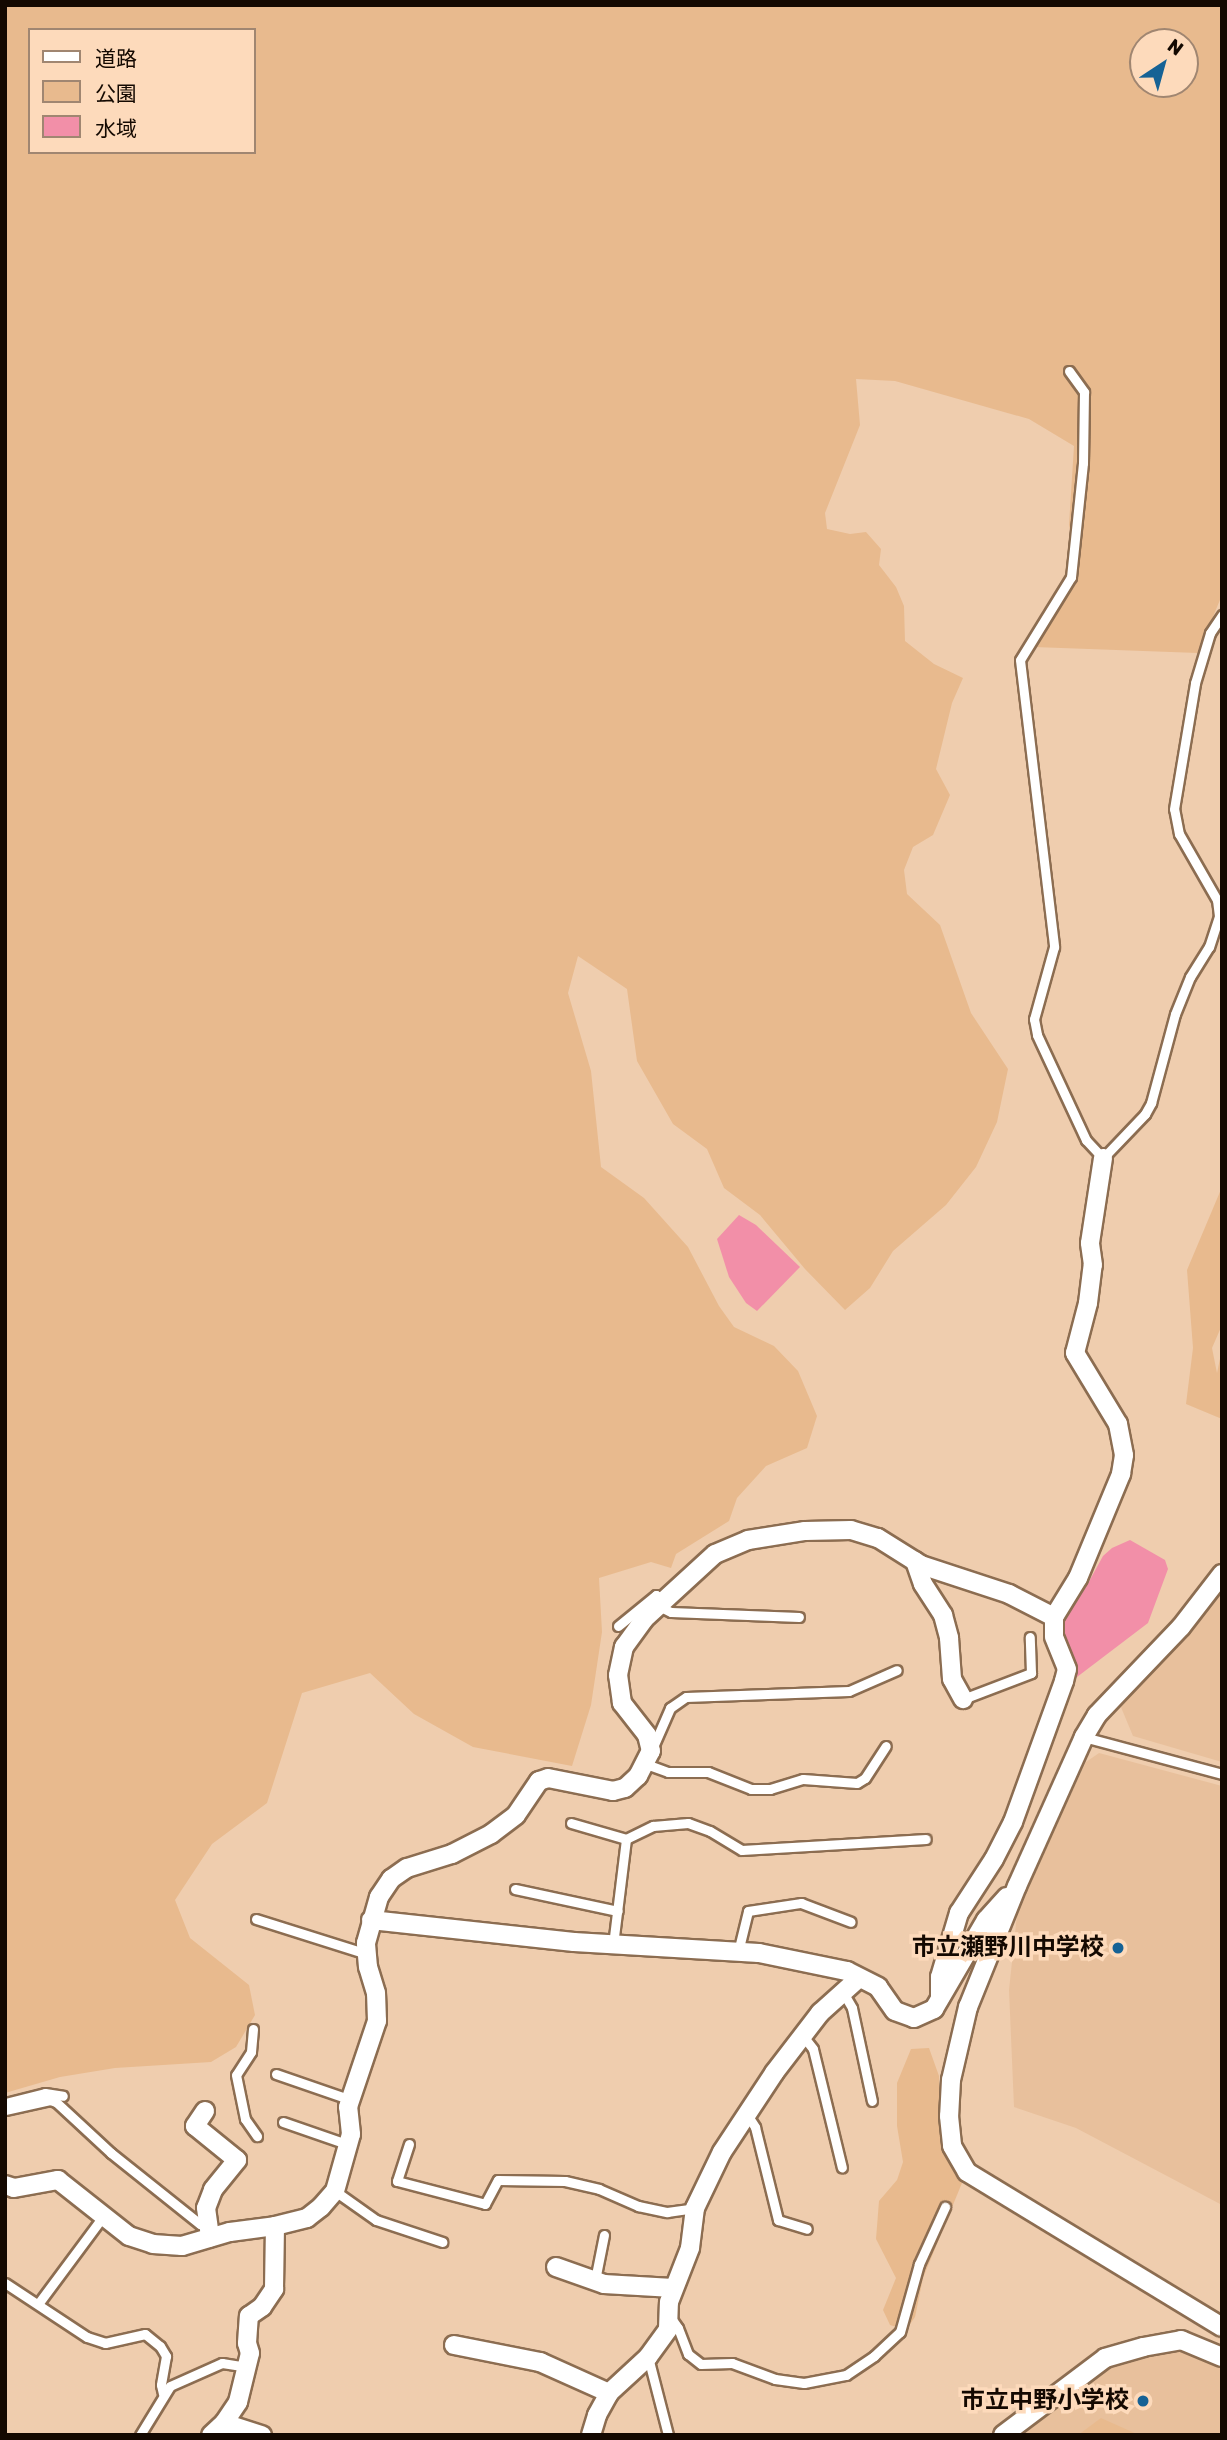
<!DOCTYPE html>
<meta charset="utf-8">
<style>
body{margin:0}
#map{position:relative;width:1227px;height:2440px;overflow:hidden;background:#efcdae;font-family:Rubik,"Noto Sans JP",sans-serif}
div>[style]{position:absolute}
[style*='--x']{left:calc(var(--x)*1px);top:calc(var(--y)*1px);width:calc(var(--w)*1px);rotate:calc(var(--a)*1deg)}
.built>*{inset:0;background:#e8c09c}
.green>*{inset:0;background:#e8ba8e}
.water>*{inset:0;background:#f28fa8}
.roads{filter:drop-shadow(2px 0 #8c6d51) drop-shadow(-2px 0 #8c6d51) drop-shadow(0 2px #8c6d51) drop-shadow(0 -2px #8c6d51)}
.service>*{height:9px;margin:-4.5px;padding:0 4.5px;transform-origin:4.5px;border-radius:4.5px;background:#fff}
.minor>*{height:18px;margin:-9px;padding:0 9px;transform-origin:9px;border-radius:9px;background:#fff}
.dots>*{width:19px;height:19px;translate:-50% -50%;box-sizing:border-box;border:4px solid #fddabb;border-radius:50%}
span{translate:-50% -50%;white-space:nowrap;text-align:center;line-height:1.15;-webkit-text-stroke:7px #fddabb;paint-order:stroke}
.poi-label{font-size:24px;color:#140901;font-weight:700}
.right{translate:-100% -50%;text-align:right}
.frame{position:absolute;inset:0;border:7px solid #140901;pointer-events:none}
.legend{position:absolute;left:28px;top:28px;width:228px;height:126px;box-sizing:border-box;background:#fddabb;border:2px solid #a08671;margin:0;padding:9px 12px;list-style:none;font-size:21px;color:#140901}
.legend li{display:flex;align-items:center;gap:14px;height:35px}
.legend b{width:35px;border:2px solid #a08671}
.north{position:absolute;left:1129px;top:28px;width:70px;height:70px;box-sizing:border-box;background:#fddabb;border:2px solid #a08671;border-radius:50%;rotate:36deg;font-size:19px;font-weight:700;line-height:28px;text-align:center;color:#140901}
.north::after{content:'';display:block;margin:auto;width:24px;height:32px;background:#166295;clip-path:polygon(50% 0,100% 100%,50% 72%,0 100%)}
</style>
<div id="map">
<div class="built">
<i style="clip-path:polygon(1222px 1581px,1222px 1762px,1133px 1736px,1118px 1700px)"></i>
<i style="clip-path:polygon(1099px 1753px,1222px 1786px,1222px 2205px,1076px 2128px,1014px 2107px,1009px 1990px,1018px 1905px,1086px 1762px)"></i>
<i style="clip-path:polygon(1181px 2348px,1222px 2364px,1222px 2435px,1017px 2435px,1111px 2368px)"></i>
</div>
<div class="green">
<i style="clip-path:polygon(evenodd,5px 5px,1222px 5px,1222px 595px,1198px 653px,1034px 647px,1048px 613px,1078px 571px,1069px 525px,1074px 446px,1029px 419px,895px 381px,856px 379px,860px 425px,825px 513px,827px 529px,850px 534px,866px 532px,881px 549px,879px 565px,896px 587px,904px 606px,905px 641px,934px 664px,963px 678px,952px 703px,936px 769px,950px 795px,933px 835px,913px 847px,904px 870px,907px 894px,940px 925px,971px 1013px,1008px 1069px,997px 1122px,976px 1167px,946px 1205px,893px 1251px,870px 1288px,845px 1310px,805px 1269px,760px 1215px,724px 1188px,707px 1149px,673px 1124px,637px 1061px,627px 989px,578px 956px,568px 993px,591px 1071px,601px 1167px,644px 1198px,688px 1247px,719px 1306px,734px 1327px,774px 1346px,798px 1371px,817px 1416px,807px 1448px,766px 1466px,737px 1498px,729px 1521px,676px 1554px,671px 1568px,651px 1562px,599px 1578px,602px 1632px,591px 1705px,572px 1766px,473px 1747px,414px 1714px,370px 1673px,302px 1693px,267px 1803px,212px 1844px,175px 1900px,190px 1938px,249px 1985px,255px 2015px,236px 2047px,211px 2062px,115px 2068px,60px 2077px,5px 2093px,5px 5px,30px 30px,254px 30px,254px 152px,30px 152px,30px 30px,5px 5px,1143px 42px,1185px 42px,1185px 84px,1143px 84px,1143px 42px)"></i>
<i style="clip-path:polygon(1222px 1187px,1222px 1325px,1212px 1348px,1217px 1373px,1222px 1349px,1222px 1419px,1186px 1404px,1193px 1348px,1187px 1270px)"></i>
<i style="clip-path:polygon(929px 2048px,939px 2076px,939px 2120px,944px 2153px,964px 2178px,923px 2278px,915px 2317px,906px 2330px,890px 2325px,883px 2310px,896px 2278px,876px 2239px,879px 2201px,897px 2180px,903px 2162px,897px 2126px,897px 2083px,911px 2049px)"></i>
<i style="clip-path:polygon(1101px 2418px,1139px 2435px,1078px 2435px)"></i>
</div>
<div class="water">
<i style="clip-path:polygon(739px 1215px,756px 1225px,800px 1267px,757px 1311px,746px 1303px,729px 1277px,717px 1239px)"></i>
<i style="clip-path:polygon(1130px 1540px,1165px 1560px,1168px 1569px,1148px 1623px,1077px 1677px,1072px 1658px,1061px 1636px,1061px 1610px,1069px 1609px,1086px 1587px,1103px 1556px,1112px 1548px)"></i>
</div>
<div class="roads">
<div class="service">
<i style="--x:1069;--y:371;--w:26;--a:54"></i>
<i style="--x:1084;--y:392;--w:71;--a:90.8"></i>
<i style="--x:1083;--y:463;--w:115;--a:96"></i>
<i style="--x:1071;--y:577;--w:97;--a:121.6"></i>
<i style="--x:1020;--y:660;--w:289;--a:83.2"></i>
<i style="--x:1054;--y:947;--w:75;--a:105.5"></i>
<i style="--x:1034;--y:1019;--w:16;--a:79"></i>
<i style="--x:1037;--y:1035;--w:116;--a:65"></i>
<i style="--x:1086;--y:1140;--w:25;--a:47"></i>
<i style="--x:1103;--y:1158;--w:61;--a:-46.3"></i>
<i style="--x:1145;--y:1114;--w:13;--a:-61"></i>
<i style="--x:1151;--y:1103;--w:92;--a:-74.9"></i>
<i style="--x:1175;--y:1014;--w:40;--a:-68"></i>
<i style="--x:1190;--y:977;--w:36;--a:-58"></i>
<i style="--x:1209;--y:947;--w:33;--a:-72"></i>
<i style="--x:1219;--y:916;--w:16;--a:-97"></i>
<i style="--x:1217;--y:900;--w:76;--a:-119.9"></i>
<i style="--x:1179;--y:834;--w:25;--a:-101"></i>
<i style="--x:1174;--y:809;--w:128;--a:-80.5"></i>
<i style="--x:1195;--y:683;--w:52;--a:-73.3"></i>
<i style="--x:1210;--y:633;--w:22;--a:-56"></i>
<i style="--x:659;--y:1606;--w:13;--a:27"></i>
<i style="--x:671;--y:1612;--w:128;--a:2.2"></i>
<i style="--x:618;--y:1626;--w:49;--a:-39.2"></i>
<i style="--x:656;--y:1595;--w:10;--a:45"></i>
<i style="--x:963;--y:1699;--w:73;--a:-20.9"></i>
<i style="--x:1031;--y:1673;--w:36;--a:-92"></i>
<i style="--x:1084;--y:1737;--w:143;--a:15"></i>
<i style="--x:653;--y:1747;--w:43;--a:-66.4"></i>
<i style="--x:670;--y:1708;--w:19;--a:-35"></i>
<i style="--x:686;--y:1697;--w:163;--a:-2.1"></i>
<i style="--x:849;--y:1691;--w:52;--a:-23.6"></i>
<i style="--x:646;--y:1764;--w:23;--a:20"></i>
<i style="--x:668;--y:1772;--w:40;--a:0"></i>
<i style="--x:708;--y:1772;--w:46;--a:21.6"></i>
<i style="--x:751;--y:1789;--w:19;--a:0"></i>
<i style="--x:770;--y:1789;--w:34;--a:-17"></i>
<i style="--x:803;--y:1779;--w:54;--a:4.2"></i>
<i style="--x:857;--y:1783;--w:9;--a:-32"></i>
<i style="--x:865;--y:1778;--w:38;--a:-57"></i>
<i style="--x:571;--y:1823;--w:57;--a:16.2"></i>
<i style="--x:626;--y:1839;--w:107;--a:97"></i>
<i style="--x:626;--y:1839;--w:30;--a:-26"></i>
<i style="--x:653;--y:1826;--w:35;--a:-5"></i>
<i style="--x:688;--y:1823;--w:23;--a:20"></i>
<i style="--x:710;--y:1831;--w:37;--a:31"></i>
<i style="--x:742;--y:1850;--w:184;--a:-3.4"></i>
<i style="--x:515;--y:1889;--w:105;--a:12.1"></i>
<i style="--x:256;--y:1919;--w:116;--a:17.5"></i>
<i style="--x:738;--y:1952;--w:42;--a:-76.3"></i>
<i style="--x:748;--y:1911;--w:54;--a:-8.6"></i>
<i style="--x:801;--y:1903;--w:53;--a:20.8"></i>
<i style="--x:844;--y:1994;--w:16;--a:60"></i>
<i style="--x:852;--y:2008;--w:95;--a:77.9"></i>
<i style="--x:253;--y:2029;--w:23;--a:95"></i>
<i style="--x:251;--y:2052;--w:27;--a:123"></i>
<i style="--x:236;--y:2075;--w:45;--a:78.4"></i>
<i style="--x:245;--y:2119;--w:21;--a:55"></i>
<i style="--x:803;--y:2036;--w:16;--a:52"></i>
<i style="--x:813;--y:2049;--w:122;--a:76.3"></i>
<i style="--x:276;--y:2074;--w:79;--a:19.1"></i>
<i style="--x:5;--y:2103;--w:41;--a:-14"></i>
<i style="--x:45;--y:2093;--w:18;--a:9"></i>
<i style="--x:5;--y:2110;--w:46;--a:-12.5"></i>
<i style="--x:50;--y:2100;--w:6;--a:18"></i>
<i style="--x:56;--y:2102;--w:75;--a:42.8"></i>
<i style="--x:111;--y:2153;--w:114;--a:38.6"></i>
<i style="--x:200;--y:2224;--w:8;--a:14"></i>
<i style="--x:746;--y:2113;--w:17;--a:57"></i>
<i style="--x:755;--y:2127;--w:96;--a:76.1"></i>
<i style="--x:778;--y:2220;--w:30;--a:17"></i>
<i style="--x:283;--y:2122;--w:68;--a:19"></i>
<i style="--x:409;--y:2144;--w:39;--a:108"></i>
<i style="--x:397;--y:2181;--w:91;--a:14.6"></i>
<i style="--x:485;--y:2204;--w:27;--a:-62"></i>
<i style="--x:498;--y:2180;--w:67;--a:0.9"></i>
<i style="--x:565;--y:2181;--w:35;--a:13"></i>
<i style="--x:599;--y:2189;--w:43;--a:23.6"></i>
<i style="--x:638;--y:2206;--w:30;--a:12"></i>
<i style="--x:667;--y:2212;--w:28;--a:-8"></i>
<i style="--x:335;--y:2191;--w:50;--a:35.3"></i>
<i style="--x:376;--y:2220;--w:70;--a:18.4"></i>
<i style="--x:595;--y:2280;--w:46;--a:-78.7"></i>
<i style="--x:5;--y:2283;--w:98;--a:33.4"></i>
<i style="--x:87;--y:2337;--w:19;--a:18"></i>
<i style="--x:105;--y:2343;--w:41;--a:-12.7"></i>
<i style="--x:145;--y:2334;--w:19;--a:39"></i>
<i style="--x:160;--y:2346;--w:12;--a:59"></i>
<i style="--x:166;--y:2356;--w:29;--a:100"></i>
<i style="--x:161;--y:2385;--w:9;--a:77"></i>
<i style="--x:38;--y:2304;--w:111;--a:-53.4"></i>
<i style="--x:671;--y:2318;--w:12;--a:55"></i>
<i style="--x:678;--y:2328;--w:28;--a:69"></i>
<i style="--x:688;--y:2354;--w:16;--a:38"></i>
<i style="--x:701;--y:2364;--w:31;--a:-2"></i>
<i style="--x:732;--y:2363;--w:46;--a:20.4"></i>
<i style="--x:775;--y:2379;--w:29;--a:8"></i>
<i style="--x:804;--y:2383;--w:43;--a:-10.8"></i>
<i style="--x:846;--y:2375;--w:34;--a:-34"></i>
<i style="--x:874;--y:2356;--w:35;--a:-43"></i>
<i style="--x:900;--y:2332;--w:71;--a:-74.4"></i>
<i style="--x:919;--y:2264;--w:63;--a:-65.5"></i>
<i style="--x:648;--y:2357;--w:81;--a:75.6"></i>
<i style="--x:140;--y:2435;--w:57;--a:-58.5"></i>
<i style="--x:170;--y:2386;--w:57;--a:-23.9"></i>
<i style="--x:222;--y:2363;--w:25;--a:9"></i>
</div>
<div class="minor">
<i style="--x:915;--y:1561;--w:24;--a:71"></i>
<i style="--x:923;--y:1584;--w:37;--a:57"></i>
<i style="--x:943;--y:1615;--w:24;--a:75"></i>
<i style="--x:949;--y:1638;--w:41;--a:85.8"></i>
<i style="--x:952;--y:1679;--w:23;--a:61"></i>
<i style="--x:1222;--y:1574;--w:67;--a:127.7"></i>
<i style="--x:1181;--y:1627;--w:122;--a:133.7"></i>
<i style="--x:1097;--y:1715;--w:26;--a:121"></i>
<i style="--x:1084;--y:1737;--w:163;--a:114.2"></i>
<i style="--x:1017;--y:1886;--w:131;--a:112"></i>
<i style="--x:968;--y:2007;--w:75;--a:103.1"></i>
<i style="--x:951;--y:2080;--w:36;--a:93"></i>
<i style="--x:949;--y:2116;--w:30;--a:84"></i>
<i style="--x:952;--y:2146;--w:30;--a:60"></i>
<i style="--x:967;--y:2172;--w:298;--a:31.3"></i>
<i style="--x:371;--y:1920;--w:204;--a:6.2"></i>
<i style="--x:574;--y:1942;--w:185;--a:3.4"></i>
<i style="--x:759;--y:1953;--w:90;--a:11.6"></i>
<i style="--x:847;--y:1971;--w:35;--a:27"></i>
<i style="--x:878;--y:1987;--w:29;--a:55"></i>
<i style="--x:895;--y:2011;--w:20;--a:20"></i>
<i style="--x:914;--y:2018;--w:22;--a:-24"></i>
<i style="--x:934;--y:2009;--w:103;--a:-59.7"></i>
<i style="--x:986;--y:1920;--w:31;--a:-48"></i>
<i style="--x:940;--y:1998;--w:21;--a:-90"></i>
<i style="--x:940;--y:1977;--w:67;--a:-73.5"></i>
<i style="--x:959;--y:1913;--w:64;--a:-57.1"></i>
<i style="--x:994;--y:1859;--w:42;--a:-62.8"></i>
<i style="--x:1013;--y:1822;--w:150;--a:-70.1"></i>
<i style="--x:1064;--y:1681;--w:12;--a:-76"></i>
<i style="--x:1067;--y:1669;--w:35;--a:-112"></i>
<i style="--x:1054;--y:1636;--w:19;--a:-90"></i>
<i style="--x:1054;--y:1617;--w:46;--a:-58.4"></i>
<i style="--x:1078;--y:1578;--w:113;--a:-67.5"></i>
<i style="--x:1121;--y:1474;--w:19;--a:-81"></i>
<i style="--x:1124;--y:1455;--w:32;--a:-101"></i>
<i style="--x:1118;--y:1424;--w:83;--a:-121.2"></i>
<i style="--x:1075;--y:1353;--w:52;--a:-75.4"></i>
<i style="--x:1088;--y:1303;--w:38;--a:-83"></i>
<i style="--x:1093;--y:1265;--w:22;--a:-98"></i>
<i style="--x:1090;--y:1243;--w:86;--a:-81.3"></i>
<i style="--x:205;--y:2111;--w:18;--a:124"></i>
<i style="--x:195;--y:2126;--w:54;--a:39"></i>
<i style="--x:237;--y:2160;--w:38;--a:129"></i>
<i style="--x:213;--y:2190;--w:19;--a:111"></i>
<i style="--x:206;--y:2208;--w:30;--a:82"></i>
<i style="--x:5;--y:2185;--w:9;--a:18"></i>
<i style="--x:14;--y:2188;--w:45;--a:-10.3"></i>
<i style="--x:58;--y:2180;--w:90;--a:38.3"></i>
<i style="--x:129;--y:2236;--w:25;--a:18"></i>
<i style="--x:153;--y:2244;--w:29;--a:4"></i>
<i style="--x:182;--y:2246;--w:50;--a:-16.3"></i>
<i style="--x:230;--y:2232;--w:45;--a:-7.6"></i>
<i style="--x:275;--y:2226;--w:33;--a:-14"></i>
<i style="--x:307;--y:2218;--w:18;--a:-38"></i>
<i style="--x:321;--y:2207;--w:21;--a:-49"></i>
<i style="--x:335;--y:2191;--w:59;--a:-74.3"></i>
<i style="--x:351;--y:2134;--w:27;--a:-96"></i>
<i style="--x:348;--y:2107;--w:91;--a:-71.4"></i>
<i style="--x:377;--y:2021;--w:28;--a:-92"></i>
<i style="--x:376;--y:1993;--w:27;--a:-107"></i>
<i style="--x:368;--y:1967;--w:24;--a:-95"></i>
<i style="--x:366;--y:1943;--w:48;--a:-74.2"></i>
<i style="--x:379;--y:1897;--w:22;--a:-56"></i>
<i style="--x:391;--y:1879;--w:19;--a:-35"></i>
<i style="--x:407;--y:1868;--w:47;--a:-17.3"></i>
<i style="--x:452;--y:1854;--w:44;--a:-27.1"></i>
<i style="--x:491;--y:1834;--w:31;--a:-37"></i>
<i style="--x:516;--y:1815;--w:41;--a:-55.9"></i>
<i style="--x:539;--y:1781;--w:9;--a:-18"></i>
<i style="--x:548;--y:1778;--w:66;--a:11.3"></i>
<i style="--x:613;--y:1791;--w:12;--a:-14"></i>
<i style="--x:625;--y:1788;--w:18;--a:-43"></i>
<i style="--x:638;--y:1776;--w:28;--a:-63"></i>
<i style="--x:651;--y:1751;--w:16;--a:-104"></i>
<i style="--x:647;--y:1735;--w:41;--a:-128"></i>
<i style="--x:622;--y:1703;--w:28;--a:-98"></i>
<i style="--x:618;--y:1675;--w:29;--a:-78"></i>
<i style="--x:624;--y:1647;--w:34;--a:-54"></i>
<i style="--x:644;--y:1619;--w:96;--a:-42.5"></i>
<i style="--x:715;--y:1554;--w:36;--a:-23"></i>
<i style="--x:748;--y:1540;--w:58;--a:-9"></i>
<i style="--x:805;--y:1531;--w:46;--a:-1.2"></i>
<i style="--x:851;--y:1530;--w:28;--a:17"></i>
<i style="--x:878;--y:1538;--w:51;--a:32.1"></i>
<i style="--x:921;--y:1565;--w:93;--a:18.2"></i>
<i style="--x:1009;--y:1594;--w:51;--a:27.1"></i>
<i style="--x:556;--y:2267;--w:51;--a:19.5"></i>
<i style="--x:604;--y:2284;--w:69;--a:3.3"></i>
<i style="--x:454;--y:2345;--w:88;--a:11.2"></i>
<i style="--x:540;--y:2362;--w:76;--a:24.2"></i>
<i style="--x:224;--y:2423;--w:40;--a:18"></i>
<i style="--x:211;--y:2435;--w:18;--a:-43"></i>
<i style="--x:224;--y:2423;--w:25;--a:-56"></i>
<i style="--x:238;--y:2402;--w:50;--a:-76.2"></i>
<i style="--x:250;--y:2353;--w:10;--a:-107"></i>
<i style="--x:247;--y:2343;--w:27;--a:-86"></i>
<i style="--x:249;--y:2316;--w:16;--a:-35"></i>
<i style="--x:262;--y:2307;--w:22;--a:-56"></i>
<i style="--x:274;--y:2289;--w:63;--a:-89.1"></i>
<i style="--x:591;--y:2435;--w:21;--a:-73"></i>
<i style="--x:597;--y:2415;--w:25;--a:-61"></i>
<i style="--x:609;--y:2393;--w:53;--a:-42.7"></i>
<i style="--x:648;--y:2357;--w:34;--a:-54"></i>
<i style="--x:668;--y:2329;--w:27;--a:-88"></i>
<i style="--x:669;--y:2302;--w:58;--a:-68.7"></i>
<i style="--x:690;--y:2248;--w:40;--a:-82.9"></i>
<i style="--x:695;--y:2208;--w:62;--a:-64.3"></i>
<i style="--x:722;--y:2152;--w:95;--a:-56.6"></i>
<i style="--x:774;--y:2073;--w:76;--a:-52.5"></i>
<i style="--x:820;--y:2013;--w:52;--a:-41.9"></i>
<i style="--x:1003;--y:2435;--w:128;--a:-37"></i>
<i style="--x:1105;--y:2358;--w:40;--a:-16"></i>
<i style="--x:1143;--y:2347;--w:39;--a:-10"></i>
<i style="--x:1181;--y:2340;--w:44;--a:22.5"></i>
</div>
</div>
<div class="dots">
<i style="left:1118px;top:1948px;background:#166295"></i>
<i style="left:1143px;top:2401px;background:#166295"></i>
</div>
<div class="poi-label">
<span class="right" style="left:1104px;top:1948px">市立瀬野川中学校</span>
<span class="right" style="left:1129px;top:2401px">市立中野小学校</span>
</div>
<div class="frame"></div>
<ul class="legend">
<li><b style="height:9px;background:#fff"></b>道路</li>
<li><b style="height:19px;background:#e8ba8e"></b>公園</li>
<li><b style="height:19px;background:#f28fa8"></b>水域</li>
</ul>
<div class="north">N</div>
</div>
